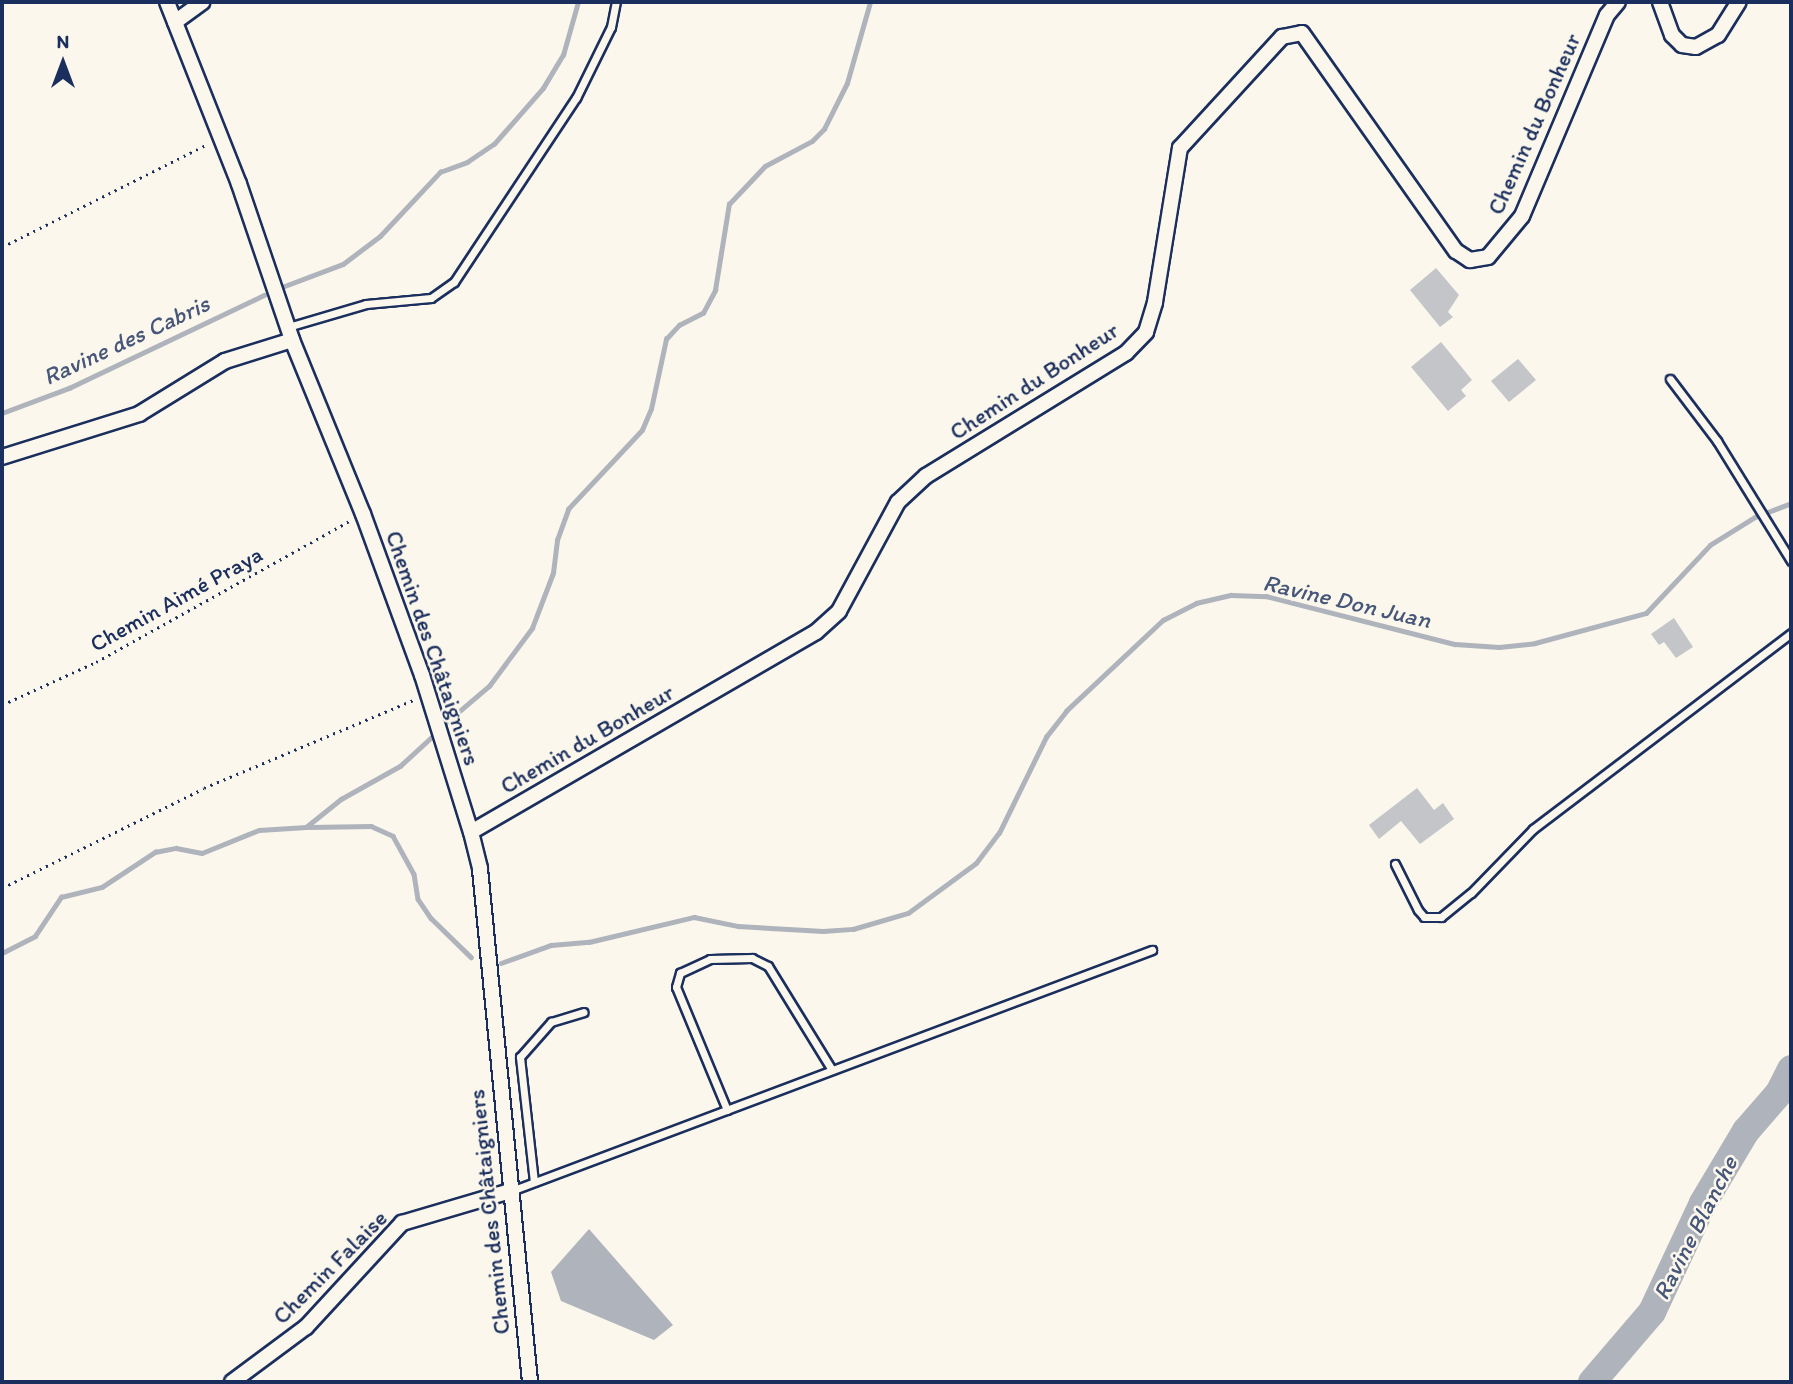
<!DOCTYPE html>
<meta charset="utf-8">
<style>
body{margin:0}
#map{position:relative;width:1793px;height:1384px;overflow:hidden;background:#fbf7ec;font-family:Itim,sans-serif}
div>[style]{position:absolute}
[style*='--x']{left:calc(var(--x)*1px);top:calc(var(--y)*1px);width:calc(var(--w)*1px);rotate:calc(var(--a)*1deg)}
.water>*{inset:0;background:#afb3bb}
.stream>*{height:4.5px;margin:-2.25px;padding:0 2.25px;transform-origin:2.25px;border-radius:2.25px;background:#afb3bb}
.river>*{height:28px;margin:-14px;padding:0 14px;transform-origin:14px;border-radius:14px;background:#afb3bb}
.building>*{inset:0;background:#c3c5c9}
.path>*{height:2.5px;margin-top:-1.25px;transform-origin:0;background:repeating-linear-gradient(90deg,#1b2f5e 0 2px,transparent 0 7px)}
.roads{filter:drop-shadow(2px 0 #1b2f5e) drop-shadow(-2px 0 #1b2f5e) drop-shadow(0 2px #1b2f5e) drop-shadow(0 -2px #1b2f5e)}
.service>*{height:7px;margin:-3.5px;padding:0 3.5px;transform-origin:3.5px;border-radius:3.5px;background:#fbf7ec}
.minor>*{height:14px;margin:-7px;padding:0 7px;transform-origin:7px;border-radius:7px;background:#fbf7ec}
span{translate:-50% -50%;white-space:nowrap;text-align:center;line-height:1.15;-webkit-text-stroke:5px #fbf7ec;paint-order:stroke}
.street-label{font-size:23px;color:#1b2f5e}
.water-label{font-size:24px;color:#47577a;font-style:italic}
.frame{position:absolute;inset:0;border:4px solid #1b2f5e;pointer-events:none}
.north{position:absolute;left:28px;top:28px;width:70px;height:70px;-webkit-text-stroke:5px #fbf7ec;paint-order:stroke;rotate:0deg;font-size:19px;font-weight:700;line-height:28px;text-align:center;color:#1b2f5e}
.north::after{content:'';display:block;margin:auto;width:24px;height:32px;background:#1b2f5e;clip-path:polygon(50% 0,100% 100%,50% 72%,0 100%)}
</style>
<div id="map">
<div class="water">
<i style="clip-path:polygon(589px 1229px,673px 1325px,654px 1340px,561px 1301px,551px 1272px)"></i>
</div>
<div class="stream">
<i style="--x:282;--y:287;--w:65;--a:-20.7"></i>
<i style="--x:343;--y:264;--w:46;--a:-37.1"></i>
<i style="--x:380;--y:236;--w:88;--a:-46.8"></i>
<i style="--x:440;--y:172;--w:29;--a:-20"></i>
<i style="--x:467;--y:162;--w:32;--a:-34"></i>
<i style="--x:494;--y:144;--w:74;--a:-48.8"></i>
<i style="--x:543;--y:88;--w:39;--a:-59"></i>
<i style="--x:563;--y:55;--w:55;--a:-74.2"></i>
<i style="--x:2;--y:413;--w:72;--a:-20.5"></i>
<i style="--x:69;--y:388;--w:216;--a:-25.5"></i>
<i style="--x:442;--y:726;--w:62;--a:-40.4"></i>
<i style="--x:489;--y:686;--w:72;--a:-53.4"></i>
<i style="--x:532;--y:628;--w:59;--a:-69.1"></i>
<i style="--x:553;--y:573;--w:33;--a:-83"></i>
<i style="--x:557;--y:540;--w:33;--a:-70"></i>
<i style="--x:568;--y:509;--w:108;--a:-46.9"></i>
<i style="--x:642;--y:430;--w:23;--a:-67"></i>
<i style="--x:651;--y:409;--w:72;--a:-77.9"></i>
<i style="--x:666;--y:339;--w:19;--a:-47"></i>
<i style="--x:679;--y:325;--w:27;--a:-27"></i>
<i style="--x:703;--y:313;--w:26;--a:-62"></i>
<i style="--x:715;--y:290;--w:87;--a:-80.8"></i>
<i style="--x:729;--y:204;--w:52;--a:-46.5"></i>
<i style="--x:765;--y:166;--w:53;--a:-28"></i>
<i style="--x:812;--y:141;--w:17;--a:-45"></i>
<i style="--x:824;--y:129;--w:51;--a:-63.4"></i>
<i style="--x:847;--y:83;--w:84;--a:-74.1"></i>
<i style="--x:309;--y:827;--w:62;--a:-0.9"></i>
<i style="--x:371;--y:826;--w:24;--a:24"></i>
<i style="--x:393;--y:836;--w:43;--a:61.1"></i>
<i style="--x:414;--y:874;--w:25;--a:81"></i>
<i style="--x:418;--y:899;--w:23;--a:56"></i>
<i style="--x:431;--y:918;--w:56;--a:44.3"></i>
<i style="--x:2;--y:953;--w:37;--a:-27"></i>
<i style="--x:35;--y:936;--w:47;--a:-56.3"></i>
<i style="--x:61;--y:897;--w:42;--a:-13.7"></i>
<i style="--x:102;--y:887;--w:64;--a:-33.4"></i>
<i style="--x:155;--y:852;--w:21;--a:-11"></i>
<i style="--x:176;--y:848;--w:26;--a:11"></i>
<i style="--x:202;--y:853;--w:61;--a:-22"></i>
<i style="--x:259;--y:830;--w:47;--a:-3.7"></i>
<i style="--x:306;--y:827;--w:45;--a:-38.7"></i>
<i style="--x:341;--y:799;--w:68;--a:-29.2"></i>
<i style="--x:400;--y:766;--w:49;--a:-42.5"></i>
<i style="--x:501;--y:963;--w:53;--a:-19.8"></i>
<i style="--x:551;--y:945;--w:38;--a:-5"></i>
<i style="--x:589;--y:942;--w:108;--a:-13.4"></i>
<i style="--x:694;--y:917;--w:45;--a:11.6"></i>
<i style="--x:738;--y:926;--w:85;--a:3.4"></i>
<i style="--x:823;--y:931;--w:30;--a:-4"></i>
<i style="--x:853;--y:929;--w:57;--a:-16.2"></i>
<i style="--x:908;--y:913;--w:84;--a:-36.3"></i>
<i style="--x:976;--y:863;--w:38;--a:-53"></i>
<i style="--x:999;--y:833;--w:107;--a:-63.9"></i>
<i style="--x:1046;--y:737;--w:33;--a:-52"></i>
<i style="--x:1066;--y:711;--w:133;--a:-43.2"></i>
<i style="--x:1163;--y:620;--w:37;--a:-27"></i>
<i style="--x:1196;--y:603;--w:36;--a:-13"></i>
<i style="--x:1231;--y:595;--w:35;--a:2"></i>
<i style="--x:1266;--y:596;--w:195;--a:14.3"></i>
<i style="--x:1455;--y:644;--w:44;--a:3.9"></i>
<i style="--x:1499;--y:647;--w:36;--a:-6"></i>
<i style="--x:1535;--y:643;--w:115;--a:-15.1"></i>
<i style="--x:1646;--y:613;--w:93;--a:-46.7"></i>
<i style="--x:1710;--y:545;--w:53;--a:-31.9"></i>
<i style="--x:1755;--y:517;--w:39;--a:-21"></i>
</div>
<div class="river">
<i style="--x:1592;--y:1382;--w:92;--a:-49.4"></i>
<i style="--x:1652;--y:1312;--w:120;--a:-64.9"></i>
<i style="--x:1703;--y:1203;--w:84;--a:-59.2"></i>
<i style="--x:1746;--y:1131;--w:50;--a:-49"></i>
<i style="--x:1779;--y:1093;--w:27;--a:-63"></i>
</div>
<div class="building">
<i style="clip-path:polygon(1436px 268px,1459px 295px,1448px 312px,1453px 317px,1440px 327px,1410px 290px)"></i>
<i style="clip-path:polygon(1441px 342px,1472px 380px,1461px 390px,1466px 396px,1448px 411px,1411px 367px)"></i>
<i style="clip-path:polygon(1518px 359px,1536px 380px,1509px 402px,1491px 381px)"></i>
<i style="clip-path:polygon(1674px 618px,1693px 647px,1676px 658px,1664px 642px,1659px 645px,1651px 634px)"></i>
<i style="clip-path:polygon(1417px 788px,1434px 810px,1443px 803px,1454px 819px,1420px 844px,1401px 821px,1379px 839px,1369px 825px)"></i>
</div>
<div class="path">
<i style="--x:2;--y:247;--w:230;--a:-26.6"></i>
<i style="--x:2;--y:705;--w:103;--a:-24.6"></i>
<i style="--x:96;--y:662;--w:292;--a:-29.1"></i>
<i style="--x:2;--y:888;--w:225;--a:-26.3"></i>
<i style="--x:204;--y:788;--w:230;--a:-22.8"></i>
</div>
<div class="roads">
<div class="service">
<i style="--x:288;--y:327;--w:81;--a:-16.4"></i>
<i style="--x:366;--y:304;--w:65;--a:-5.3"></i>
<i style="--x:431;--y:298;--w:28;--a:-35"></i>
<i style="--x:454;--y:282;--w:221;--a:-56.5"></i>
<i style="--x:576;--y:98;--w:79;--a:-63.8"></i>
<i style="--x:611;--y:27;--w:25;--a:-79"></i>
<i style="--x:1670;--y:379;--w:78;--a:52.8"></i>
<i style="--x:1717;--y:441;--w:141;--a:58.3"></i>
<i style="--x:1395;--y:864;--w:51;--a:63.4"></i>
<i style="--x:1418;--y:910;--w:9;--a:49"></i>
<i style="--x:1424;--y:917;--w:17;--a:0"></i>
<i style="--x:1441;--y:917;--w:38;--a:-39"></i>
<i style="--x:1471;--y:893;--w:89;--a:-45.9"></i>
<i style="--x:1533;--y:829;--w:324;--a:-37.2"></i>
<i style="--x:727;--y:1110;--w:133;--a:-112.5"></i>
<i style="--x:676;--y:987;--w:15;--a:-74"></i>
<i style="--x:680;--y:973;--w:33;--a:-25"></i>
<i style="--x:710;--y:959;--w:42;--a:-1.4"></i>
<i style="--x:752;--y:958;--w:18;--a:27"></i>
<i style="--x:768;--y:966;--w:122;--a:58.4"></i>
<i style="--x:534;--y:1182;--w:126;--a:-96.4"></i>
<i style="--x:520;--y:1057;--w:47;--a:-48.5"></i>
<i style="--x:551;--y:1022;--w:34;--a:-17"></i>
<i style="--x:511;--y:1191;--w:685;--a:-20.61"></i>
</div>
<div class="minor">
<i style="--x:167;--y:2;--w:196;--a:68.4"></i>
<i style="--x:239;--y:184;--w:165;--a:71.2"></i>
<i style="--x:292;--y:340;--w:188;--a:67.8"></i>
<i style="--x:363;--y:514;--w:171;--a:69.9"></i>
<i style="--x:422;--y:675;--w:164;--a:72.7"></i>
<i style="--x:471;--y:832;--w:38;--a:76"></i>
<i style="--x:480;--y:869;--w:515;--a:84.43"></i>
<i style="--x:1660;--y:2;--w:35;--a:70"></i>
<i style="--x:1672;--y:35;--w:14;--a:45"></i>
<i style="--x:1682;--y:45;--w:14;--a:8"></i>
<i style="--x:1696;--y:47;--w:25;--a:-29"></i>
<i style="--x:1718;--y:35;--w:39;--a:-58"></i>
<i style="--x:175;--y:22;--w:34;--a:-36"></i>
<i style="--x:2;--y:457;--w:144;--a:-17.4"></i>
<i style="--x:139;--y:414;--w:101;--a:-31.6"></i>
<i style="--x:225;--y:361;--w:70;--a:-17.4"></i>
<i style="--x:471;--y:832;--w:399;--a:-30.1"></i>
<i style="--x:816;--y:632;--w:31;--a:-42"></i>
<i style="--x:839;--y:611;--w:124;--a:-61.6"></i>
<i style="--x:898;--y:502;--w:38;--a:-43"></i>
<i style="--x:926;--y:476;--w:235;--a:-31.6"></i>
<i style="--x:1126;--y:353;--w:29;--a:-46"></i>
<i style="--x:1146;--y:332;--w:31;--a:-73"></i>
<i style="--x:1155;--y:302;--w:156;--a:-80.8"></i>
<i style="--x:1180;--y:148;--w:151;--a:-47.4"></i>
<i style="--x:1282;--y:37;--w:20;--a:-11"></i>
<i style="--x:1302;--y:33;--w:267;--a:54.8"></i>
<i style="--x:1456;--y:251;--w:17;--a:33"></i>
<i style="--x:1470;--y:260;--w:18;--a:-9"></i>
<i style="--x:1488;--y:257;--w:53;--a:-50.3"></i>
<i style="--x:1522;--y:216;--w:218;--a:-67.1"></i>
<i style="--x:1607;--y:15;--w:17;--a:-50"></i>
<i style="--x:232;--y:1382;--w:92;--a:-36.6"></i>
<i style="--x:306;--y:1327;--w:142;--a:-47.3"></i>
<i style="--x:402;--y:1223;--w:113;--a:-16.5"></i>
</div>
</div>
<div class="street-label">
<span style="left:1534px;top:124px;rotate:-66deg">Chemin du Bonheur</span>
<span style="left:1034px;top:381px;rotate:-33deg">Chemin du Bonheur</span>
<span style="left:176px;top:599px;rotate:-29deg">Chemin Aimé Praya</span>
<span style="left:433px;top:648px;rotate:71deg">Chemin des Châtaigniers</span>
<span style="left:587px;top:739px;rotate:-30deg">Chemin du Bonheur</span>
<span style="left:489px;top:1212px;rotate:-96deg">Chemin des Châtaigniers</span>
<span style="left:330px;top:1267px;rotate:-45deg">Chemin Falaise</span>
</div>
<div class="water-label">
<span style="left:126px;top:340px;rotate:-25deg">Ravine des Cabris</span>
<span style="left:1347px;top:601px;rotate:13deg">Ravine Don Juan</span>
<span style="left:1695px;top:1228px;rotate:-63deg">Ravine Blanche</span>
</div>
<div class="frame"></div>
<div class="north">N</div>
</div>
